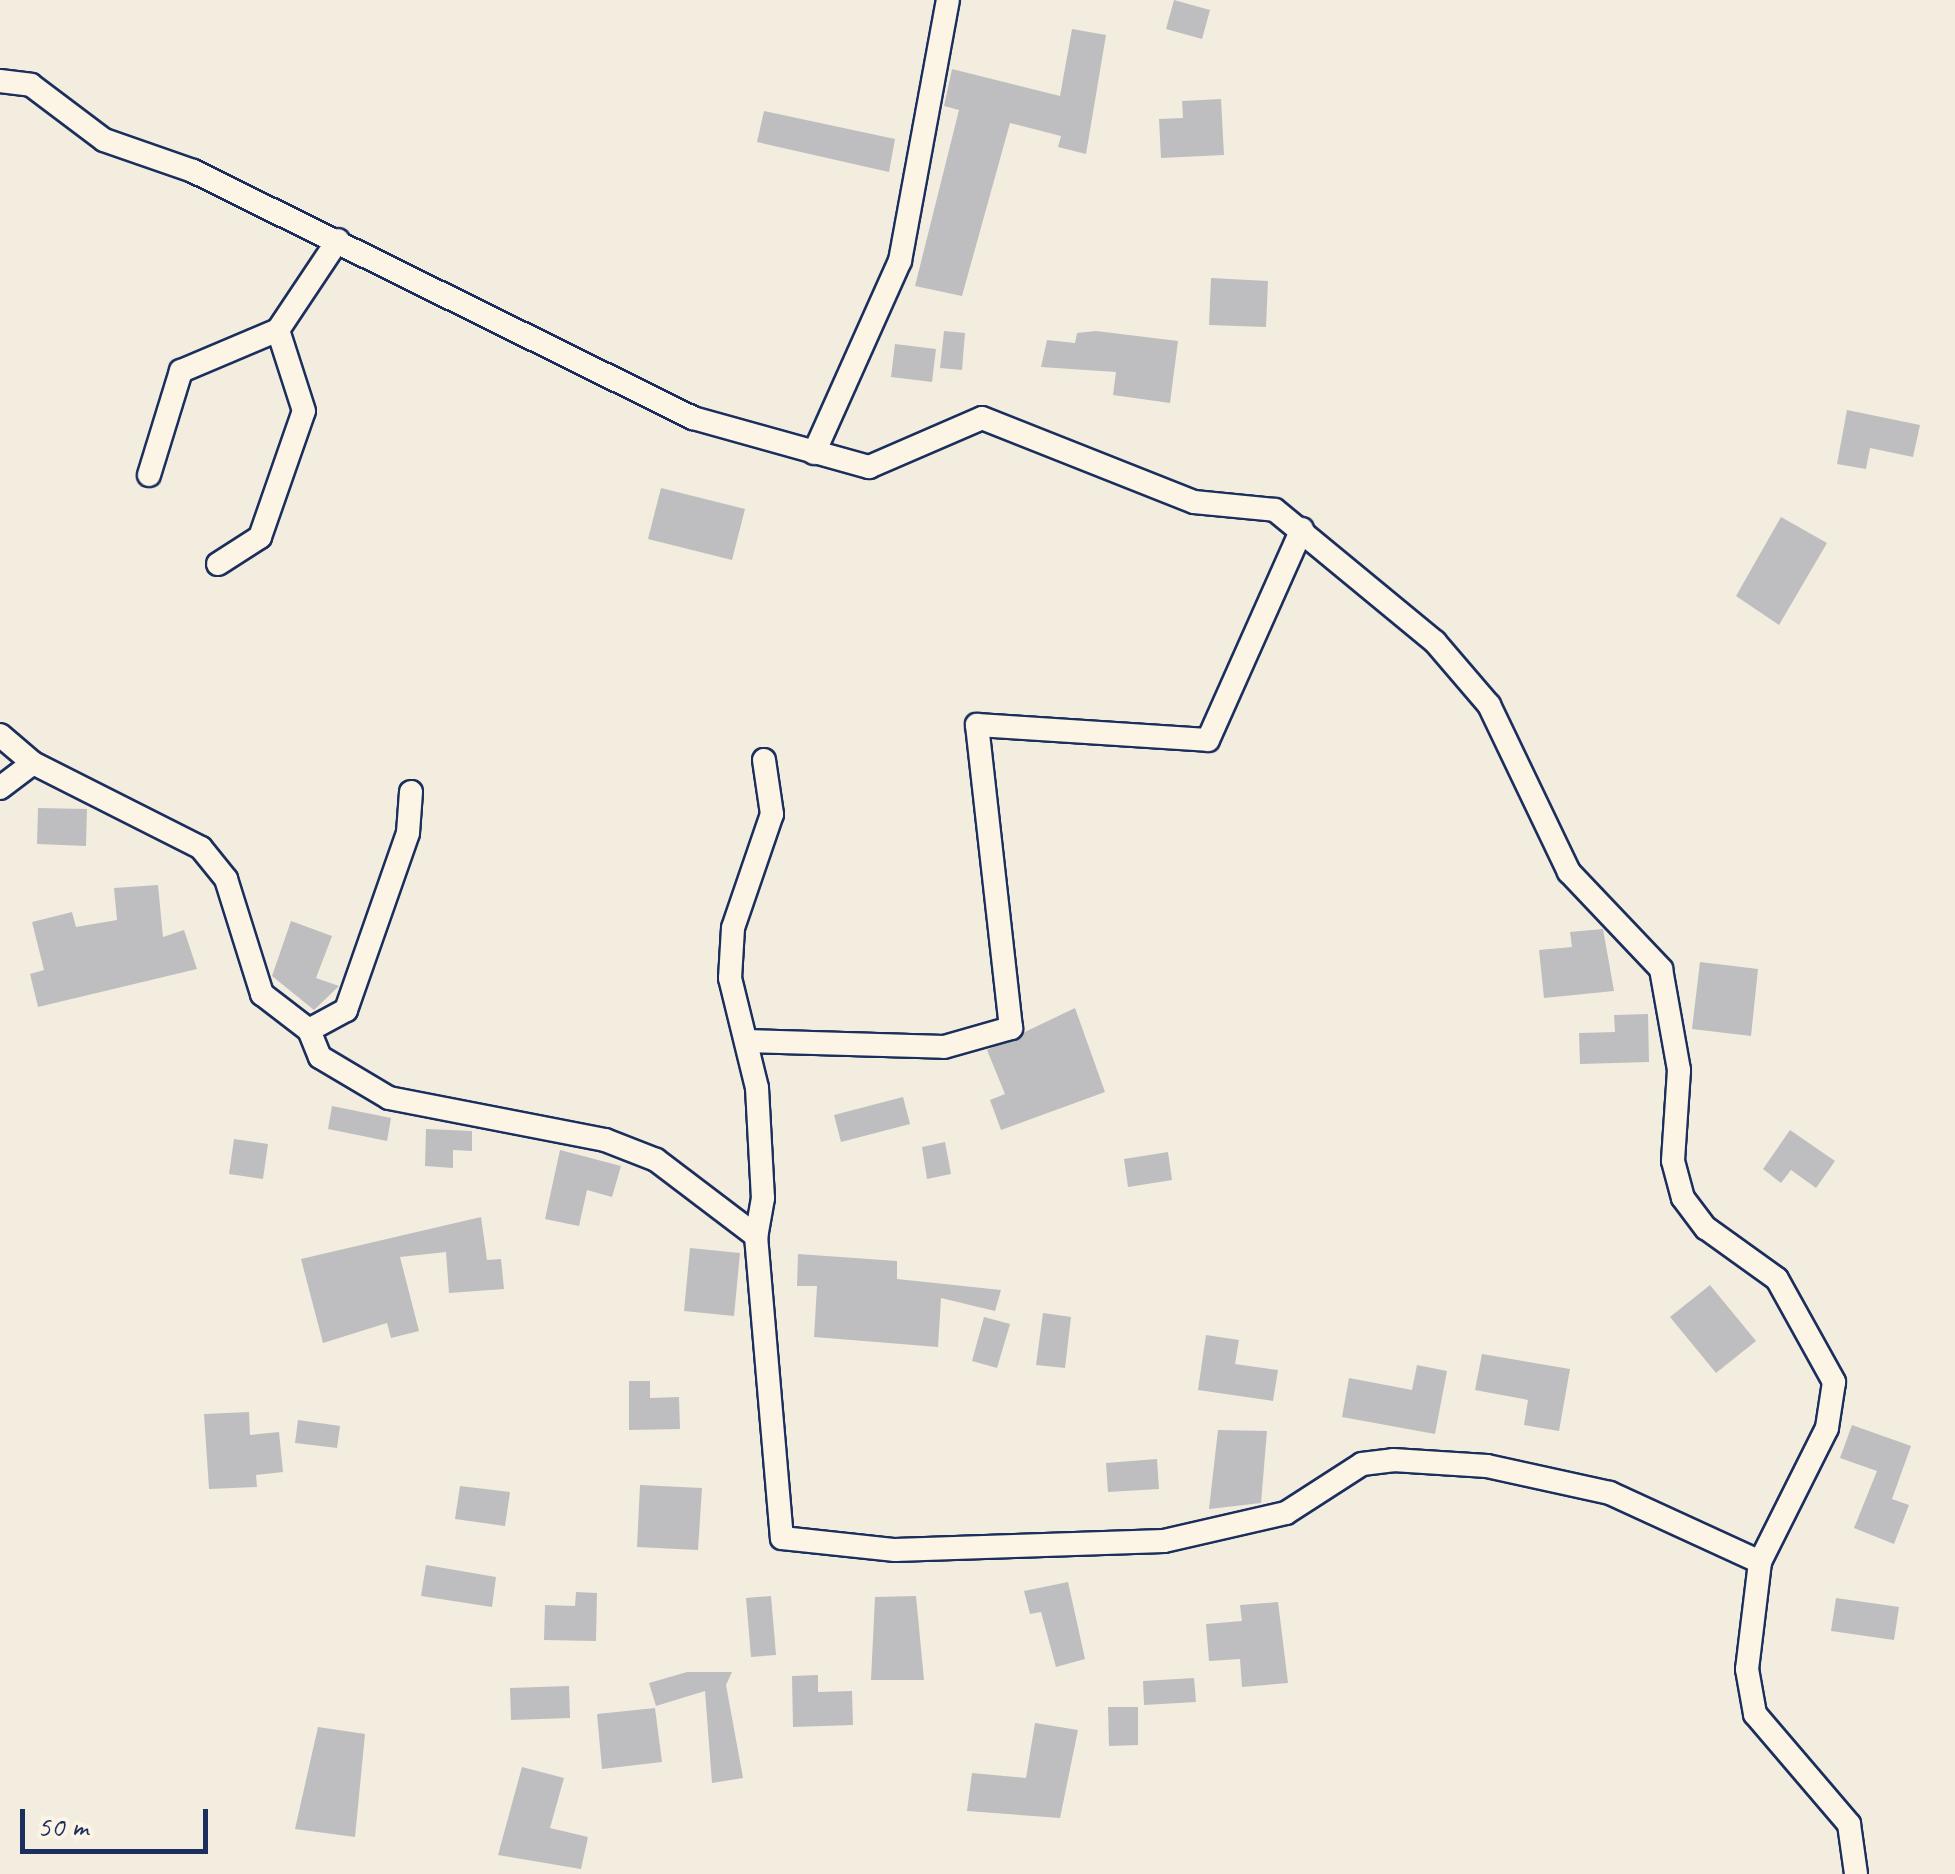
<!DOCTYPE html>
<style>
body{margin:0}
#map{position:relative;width:1955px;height:1874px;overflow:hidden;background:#f3ede0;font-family:Caveat,sans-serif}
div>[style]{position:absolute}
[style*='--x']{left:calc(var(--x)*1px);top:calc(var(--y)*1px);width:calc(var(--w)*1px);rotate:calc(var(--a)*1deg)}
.building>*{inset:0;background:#bebec0}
.roads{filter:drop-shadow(2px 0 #1b2f5e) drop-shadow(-2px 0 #1b2f5e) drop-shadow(0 2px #1b2f5e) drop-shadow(0 -2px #1b2f5e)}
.minor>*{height:22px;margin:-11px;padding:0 11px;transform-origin:11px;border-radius:11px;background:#fcf5e5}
span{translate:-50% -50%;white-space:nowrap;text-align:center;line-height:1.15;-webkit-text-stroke:9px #fcf5e5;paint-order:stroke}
.scale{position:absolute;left:20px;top:1809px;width:188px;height:45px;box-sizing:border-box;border:5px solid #1b2f5e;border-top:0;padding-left:12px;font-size:30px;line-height:35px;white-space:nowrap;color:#1b2f5e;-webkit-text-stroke:8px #fcf5e5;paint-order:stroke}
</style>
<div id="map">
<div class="building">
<i style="clip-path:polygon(1174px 0,1210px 10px,1202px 39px,1166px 29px)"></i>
<i style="clip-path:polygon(1072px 29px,1106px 35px,1086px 154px,1058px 147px,1061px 136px,1010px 123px,962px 296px,915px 286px,959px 110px,944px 106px,952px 69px,1060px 96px)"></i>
<i style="clip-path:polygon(1221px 99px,1224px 155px,1161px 158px,1159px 119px,1183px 118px,1182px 101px)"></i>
<i style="clip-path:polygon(764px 111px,895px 139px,889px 172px,757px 142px)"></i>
<i style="clip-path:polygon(1211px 278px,1268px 281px,1266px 327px,1209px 325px)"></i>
<i style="clip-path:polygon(944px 331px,965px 333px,962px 370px,940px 368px)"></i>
<i style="clip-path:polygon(1096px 331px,1178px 341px,1170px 403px,1113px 395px,1116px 372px,1041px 367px,1047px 340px,1075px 343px,1077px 333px)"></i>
<i style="clip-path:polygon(895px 344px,936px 349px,932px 382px,891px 377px)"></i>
<i style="clip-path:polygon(1847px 410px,1920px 425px,1913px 457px,1870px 448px,1866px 469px,1837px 464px)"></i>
<i style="clip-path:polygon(661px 488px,745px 509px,732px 560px,648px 539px)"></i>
<i style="clip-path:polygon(1781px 517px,1827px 543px,1779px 625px,1736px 596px)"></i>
<i style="clip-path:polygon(38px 808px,87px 809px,86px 846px,37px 844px)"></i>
<i style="clip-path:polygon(158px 885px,163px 937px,184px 930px,197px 969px,38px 1007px,30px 974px,44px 970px,32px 922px,72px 912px,76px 927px,117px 920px,114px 888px)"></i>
<i style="clip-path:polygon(291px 921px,332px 936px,316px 978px,339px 986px,314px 1010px,272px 976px)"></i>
<i style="clip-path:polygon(1603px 929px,1614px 991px,1544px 998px,1539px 950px,1572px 947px,1570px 932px)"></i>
<i style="clip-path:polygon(1700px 962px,1758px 969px,1751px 1036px,1692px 1029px)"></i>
<i style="clip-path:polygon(1075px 1008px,1105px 1092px,1001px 1130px,990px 1100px,1005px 1094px,987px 1050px)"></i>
<i style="clip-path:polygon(1648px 1014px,1649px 1062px,1580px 1064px,1579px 1033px,1615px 1032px,1614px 1015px)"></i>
<i style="clip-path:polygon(903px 1097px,910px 1124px,841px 1142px,834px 1115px)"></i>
<i style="clip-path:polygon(332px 1106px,391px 1118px,387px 1141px,328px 1129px)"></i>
<i style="clip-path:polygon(426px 1129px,472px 1131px,472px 1151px,453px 1150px,453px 1168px,425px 1166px)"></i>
<i style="clip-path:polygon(1790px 1130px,1835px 1161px,1816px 1188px,1791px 1170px,1781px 1183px,1763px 1169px)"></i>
<i style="clip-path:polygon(234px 1139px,268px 1144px,263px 1179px,229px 1174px)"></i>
<i style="clip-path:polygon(945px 1142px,951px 1174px,927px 1179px,922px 1147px)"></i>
<i style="clip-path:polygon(560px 1150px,621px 1166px,612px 1197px,587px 1190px,579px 1226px,545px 1219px)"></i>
<i style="clip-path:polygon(1168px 1152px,1172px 1180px,1128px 1187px,1124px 1159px)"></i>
<i style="clip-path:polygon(481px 1217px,487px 1260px,501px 1259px,504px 1289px,449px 1293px,446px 1252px,400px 1257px,419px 1331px,391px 1338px,387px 1323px,323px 1343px,301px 1259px)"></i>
<i style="clip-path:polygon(690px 1248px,740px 1253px,734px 1316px,684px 1311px)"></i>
<i style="clip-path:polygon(798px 1254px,897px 1261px,897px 1279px,1001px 1290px,995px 1311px,941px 1298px,938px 1347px,814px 1337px,817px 1286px,797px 1286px)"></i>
<i style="clip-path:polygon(1710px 1285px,1756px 1341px,1716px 1373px,1670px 1317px)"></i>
<i style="clip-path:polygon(1043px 1313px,1071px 1317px,1065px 1368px,1036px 1365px)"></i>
<i style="clip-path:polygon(984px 1317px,1010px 1324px,997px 1368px,972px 1361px)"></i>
<i style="clip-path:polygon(1206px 1335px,1239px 1340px,1235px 1364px,1278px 1370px,1273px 1401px,1198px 1390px)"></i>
<i style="clip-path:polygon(1482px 1354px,1570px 1369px,1559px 1431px,1524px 1425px,1528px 1400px,1475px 1390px)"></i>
<i style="clip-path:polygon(1417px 1365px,1447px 1371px,1435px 1434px,1342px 1417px,1349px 1378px,1412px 1390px)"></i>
<i style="clip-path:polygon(629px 1381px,650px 1381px,650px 1398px,679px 1397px,680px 1429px,629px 1430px)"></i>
<i style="clip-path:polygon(249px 1412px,250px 1435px,279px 1432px,283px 1472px,256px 1475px,257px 1487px,209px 1489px,204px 1414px)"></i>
<i style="clip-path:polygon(298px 1420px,340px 1426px,337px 1448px,295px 1443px)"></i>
<i style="clip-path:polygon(1852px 1425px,1911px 1446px,1892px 1499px,1909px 1505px,1894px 1544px,1854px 1528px,1877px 1471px,1840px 1458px)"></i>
<i style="clip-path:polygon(1218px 1430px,1267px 1431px,1261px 1503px,1209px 1509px)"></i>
<i style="clip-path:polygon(1157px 1459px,1159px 1489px,1108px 1492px,1106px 1463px)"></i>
<i style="clip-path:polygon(640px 1485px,702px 1488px,698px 1550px,637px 1547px)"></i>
<i style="clip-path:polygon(460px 1486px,510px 1492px,505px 1526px,455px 1519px)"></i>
<i style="clip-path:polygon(426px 1565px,496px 1577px,492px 1607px,421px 1596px)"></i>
<i style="clip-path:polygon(1068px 1582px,1085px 1659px,1056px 1667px,1041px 1612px,1030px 1614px,1024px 1591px)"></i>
<i style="clip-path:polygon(576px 1592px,597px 1593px,596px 1641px,544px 1640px,545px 1605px,575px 1606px)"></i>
<i style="clip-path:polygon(771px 1596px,776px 1655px,751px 1657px,746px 1598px)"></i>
<i style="clip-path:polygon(916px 1596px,924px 1680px,871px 1680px,875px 1597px)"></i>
<i style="clip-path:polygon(1836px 1598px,1899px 1607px,1894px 1640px,1831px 1631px)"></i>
<i style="clip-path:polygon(1278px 1602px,1288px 1683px,1242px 1687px,1240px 1659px,1209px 1661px,1206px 1624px,1242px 1621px,1240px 1605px)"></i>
<i style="clip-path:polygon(687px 1672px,732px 1672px,726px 1685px,743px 1778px,712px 1783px,705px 1691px,656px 1706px,649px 1683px)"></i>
<i style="clip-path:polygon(818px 1675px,818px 1692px,852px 1691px,853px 1725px,793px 1727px,792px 1676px)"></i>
<i style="clip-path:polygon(1194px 1678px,1196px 1702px,1144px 1705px,1143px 1681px)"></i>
<i style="clip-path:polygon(569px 1686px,570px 1718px,511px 1720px,510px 1688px)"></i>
<i style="clip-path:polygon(1108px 1707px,1138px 1707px,1138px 1745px,1109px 1746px)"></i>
<i style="clip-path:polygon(655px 1708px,662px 1762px,602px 1769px,597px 1714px)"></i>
<i style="clip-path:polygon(1035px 1723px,1078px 1730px,1060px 1818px,967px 1811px,972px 1773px,1026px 1778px)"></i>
<i style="clip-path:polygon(318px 1727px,365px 1734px,355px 1837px,295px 1829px)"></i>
<i style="clip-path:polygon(522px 1767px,564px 1778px,550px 1828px,588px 1837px,581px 1869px,498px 1855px)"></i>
</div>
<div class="roads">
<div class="minor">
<i style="--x:0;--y:81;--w:31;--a:7"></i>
<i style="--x:31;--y:85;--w:91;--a:37"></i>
<i style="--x:104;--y:140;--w:94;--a:19.2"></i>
<i style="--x:193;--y:171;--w:558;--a:26.29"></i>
<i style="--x:693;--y:418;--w:183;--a:15.6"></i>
<i style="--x:869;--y:467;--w:123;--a:-23.4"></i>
<i style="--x:982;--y:418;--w:228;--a:21.6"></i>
<i style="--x:1194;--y:502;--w:81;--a:5.6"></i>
<i style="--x:1275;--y:510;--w:207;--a:39.5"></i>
<i style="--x:1435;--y:642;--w:83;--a:49.4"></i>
<i style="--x:1489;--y:705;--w:185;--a:64.4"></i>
<i style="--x:1569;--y:872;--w:134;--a:46.5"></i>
<i style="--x:1661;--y:969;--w:103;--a:79.9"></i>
<i style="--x:1679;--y:1070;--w:91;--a:93.8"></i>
<i style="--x:1673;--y:1161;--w:38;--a:75"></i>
<i style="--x:1683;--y:1198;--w:38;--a:53"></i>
<i style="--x:1706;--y:1228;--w:87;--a:35.7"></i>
<i style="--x:1777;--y:1279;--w:118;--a:61"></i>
<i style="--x:1834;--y:1382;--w:47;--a:98.7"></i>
<i style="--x:1827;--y:1428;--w:150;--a:116.6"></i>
<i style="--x:1760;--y:1562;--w:108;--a:96.9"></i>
<i style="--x:1747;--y:1669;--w:46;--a:79.9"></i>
<i style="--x:1755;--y:1714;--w:145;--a:49.5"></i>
<i style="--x:1849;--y:1824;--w:50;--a:82"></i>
<i style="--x:814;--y:453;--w:210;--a:-65.9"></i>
<i style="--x:900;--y:261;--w:265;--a:-79.6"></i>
<i style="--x:149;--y:475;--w:109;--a:-72.9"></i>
<i style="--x:181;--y:371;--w:105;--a:-22.9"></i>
<i style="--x:278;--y:330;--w:108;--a:-56.3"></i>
<i style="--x:218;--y:564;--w:50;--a:-32.7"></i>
<i style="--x:260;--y:537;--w:133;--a:-70.8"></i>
<i style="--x:304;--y:411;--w:85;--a:-107.8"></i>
<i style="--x:0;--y:735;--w:43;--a:40.3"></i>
<i style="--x:33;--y:763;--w:188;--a:26.8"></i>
<i style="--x:201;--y:848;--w:40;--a:51"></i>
<i style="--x:226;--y:879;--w:121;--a:72.6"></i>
<i style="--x:262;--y:994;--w:59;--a:37.5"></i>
<i style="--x:764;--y:760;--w:55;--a:81.6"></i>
<i style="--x:772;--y:814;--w:120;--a:108.9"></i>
<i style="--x:733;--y:928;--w:50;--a:93.4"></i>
<i style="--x:730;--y:978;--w:113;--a:76.2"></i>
<i style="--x:757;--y:1088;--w:110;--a:86.9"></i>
<i style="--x:763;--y:1198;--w:39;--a:100"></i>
<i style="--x:756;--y:1236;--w:303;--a:85.1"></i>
<i style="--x:782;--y:1538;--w:114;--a:6.1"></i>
<i style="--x:895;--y:1550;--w:269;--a:-1.9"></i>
<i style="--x:1164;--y:1541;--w:125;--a:-12.9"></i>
<i style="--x:1286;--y:1513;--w:90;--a:-32.8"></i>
<i style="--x:1362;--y:1464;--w:31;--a:-7"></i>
<i style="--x:1393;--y:1460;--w:94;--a:3.7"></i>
<i style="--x:1487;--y:1466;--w:126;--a:12.4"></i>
<i style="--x:1610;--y:1493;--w:165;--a:24.7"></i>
<i style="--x:0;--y:788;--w:41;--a:-37.1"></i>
<i style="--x:411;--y:792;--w:41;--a:94.2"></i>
<i style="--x:408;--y:833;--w:188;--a:109.3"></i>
<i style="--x:346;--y:1010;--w:42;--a:151.6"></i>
<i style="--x:309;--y:1030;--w:29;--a:68"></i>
<i style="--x:320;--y:1057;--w:80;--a:30.7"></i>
<i style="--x:389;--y:1098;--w:220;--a:11"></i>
<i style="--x:605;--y:1140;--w:55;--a:21.4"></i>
<i style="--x:656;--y:1160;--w:126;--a:37.2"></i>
<i style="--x:746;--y:1041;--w:198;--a:1.7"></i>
<i style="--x:944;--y:1047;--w:70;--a:-15.8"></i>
<i style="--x:1011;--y:1028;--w:305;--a:-96.4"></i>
<i style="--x:977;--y:725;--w:231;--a:3.7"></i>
<i style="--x:1208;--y:740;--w:231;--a:-66"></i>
</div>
</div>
<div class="scale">50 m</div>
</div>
